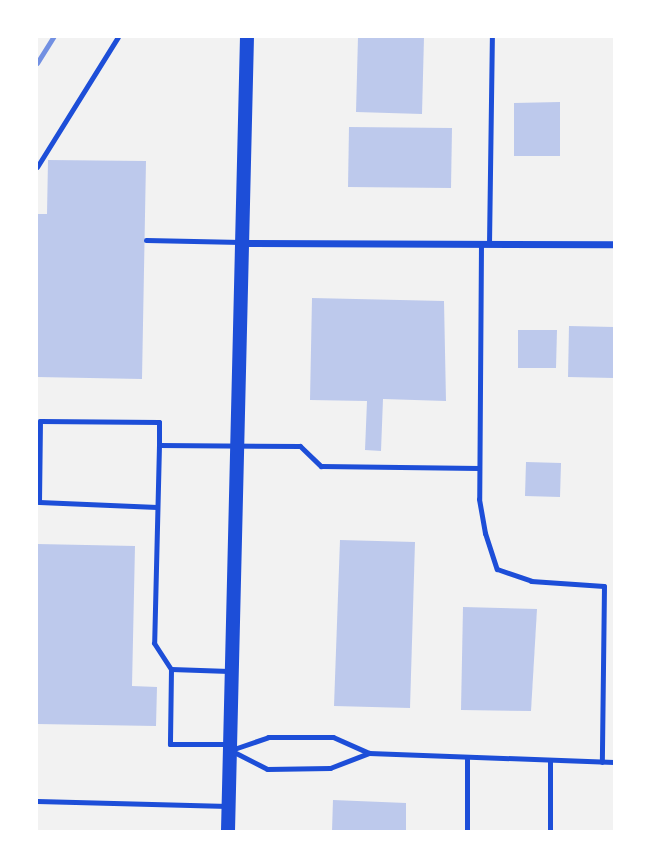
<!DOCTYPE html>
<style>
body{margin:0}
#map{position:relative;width:651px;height:868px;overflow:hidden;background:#f2f2f2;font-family:"Roboto Condensed",sans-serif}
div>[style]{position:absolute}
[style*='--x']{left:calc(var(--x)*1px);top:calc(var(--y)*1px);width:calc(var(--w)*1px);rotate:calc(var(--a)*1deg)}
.building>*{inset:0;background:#bdc9ec}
.service>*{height:5px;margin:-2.5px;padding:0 2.5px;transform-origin:2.5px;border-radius:2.5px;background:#1d4ed8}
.minor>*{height:7px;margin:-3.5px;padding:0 3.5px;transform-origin:3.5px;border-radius:3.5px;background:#1d4ed8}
.secondary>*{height:14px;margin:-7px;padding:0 7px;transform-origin:7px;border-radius:7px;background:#1d4ed8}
.rail>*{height:5px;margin:-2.5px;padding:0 2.5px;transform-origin:2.5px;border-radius:2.5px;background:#7290e2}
span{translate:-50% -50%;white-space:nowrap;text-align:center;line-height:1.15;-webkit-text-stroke:7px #fff;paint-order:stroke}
.frame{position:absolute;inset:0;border:38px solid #fff;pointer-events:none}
</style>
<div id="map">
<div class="building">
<i style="clip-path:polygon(358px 37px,424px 37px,422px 114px,356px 112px)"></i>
<i style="clip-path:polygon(560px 102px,560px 156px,514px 156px,514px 103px)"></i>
<i style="clip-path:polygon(349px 127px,452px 128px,451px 188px,348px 187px)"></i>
<i style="clip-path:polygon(48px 160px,146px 161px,142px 379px,37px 377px,37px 214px,47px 214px)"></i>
<i style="clip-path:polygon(312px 298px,444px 301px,446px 401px,383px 399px,381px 451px,365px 450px,367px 401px,310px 400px)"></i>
<i style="clip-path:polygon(569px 326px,614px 327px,614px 378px,568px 377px)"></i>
<i style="clip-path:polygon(518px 330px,557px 330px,556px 368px,518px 368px)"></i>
<i style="clip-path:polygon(526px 462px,561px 463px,560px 497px,525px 496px)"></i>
<i style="clip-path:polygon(340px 540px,415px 542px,410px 708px,334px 706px)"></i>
<i style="clip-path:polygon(37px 544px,135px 546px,132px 686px,157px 687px,156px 726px,37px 724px)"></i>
<i style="clip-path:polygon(463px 607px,537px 609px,531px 711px,461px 710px)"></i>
<i style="clip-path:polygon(333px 800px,406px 803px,406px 831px,332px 831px)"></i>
</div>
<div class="service">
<i style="--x:37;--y:167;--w:153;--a:-58.1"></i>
<i style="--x:146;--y:240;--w:95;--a:1.2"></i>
<i style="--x:481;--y:244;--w:255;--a:90.4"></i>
<i style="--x:479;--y:499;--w:35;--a:80"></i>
<i style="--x:485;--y:533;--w:38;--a:72"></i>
<i style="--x:497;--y:569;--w:36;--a:19"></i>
<i style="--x:531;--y:581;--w:73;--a:3.9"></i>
<i style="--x:604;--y:586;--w:176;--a:90.7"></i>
<i style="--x:489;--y:244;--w:207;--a:-89.2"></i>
<i style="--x:159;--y:445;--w:198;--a:91.4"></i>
<i style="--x:154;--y:643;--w:31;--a:57"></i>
<i style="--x:171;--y:669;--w:58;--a:2"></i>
<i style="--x:157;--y:507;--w:118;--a:-177.6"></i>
<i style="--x:39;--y:502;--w:81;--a:-89.3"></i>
<i style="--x:40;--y:421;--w:119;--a:0.5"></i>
<i style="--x:159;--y:422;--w:23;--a:90"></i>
<i style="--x:159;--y:445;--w:141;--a:0.4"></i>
<i style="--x:300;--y:446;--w:29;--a:44"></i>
<i style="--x:321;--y:466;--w:158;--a:0.7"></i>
<i style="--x:171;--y:669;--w:75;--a:90.8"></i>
<i style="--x:170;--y:744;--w:58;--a:0"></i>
<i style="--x:231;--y:750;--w:39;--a:-19"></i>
<i style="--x:268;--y:737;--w:65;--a:0"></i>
<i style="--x:333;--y:737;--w:39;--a:24"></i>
<i style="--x:369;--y:753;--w:245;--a:2.1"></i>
<i style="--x:232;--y:751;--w:39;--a:27"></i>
<i style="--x:267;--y:769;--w:63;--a:-0.9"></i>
<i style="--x:330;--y:768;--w:42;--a:-21"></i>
<i style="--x:550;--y:761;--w:70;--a:90"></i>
<i style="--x:37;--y:801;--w:191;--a:1.5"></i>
<i style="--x:467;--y:831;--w:72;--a:-90"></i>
</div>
<div class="minor">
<i style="--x:244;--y:243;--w:370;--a:0.2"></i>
</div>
<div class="secondary">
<i style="--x:228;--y:831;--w:794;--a:-88.63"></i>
</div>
<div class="rail">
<i style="--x:37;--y:63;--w:31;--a:-58"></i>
</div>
<div class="frame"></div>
</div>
